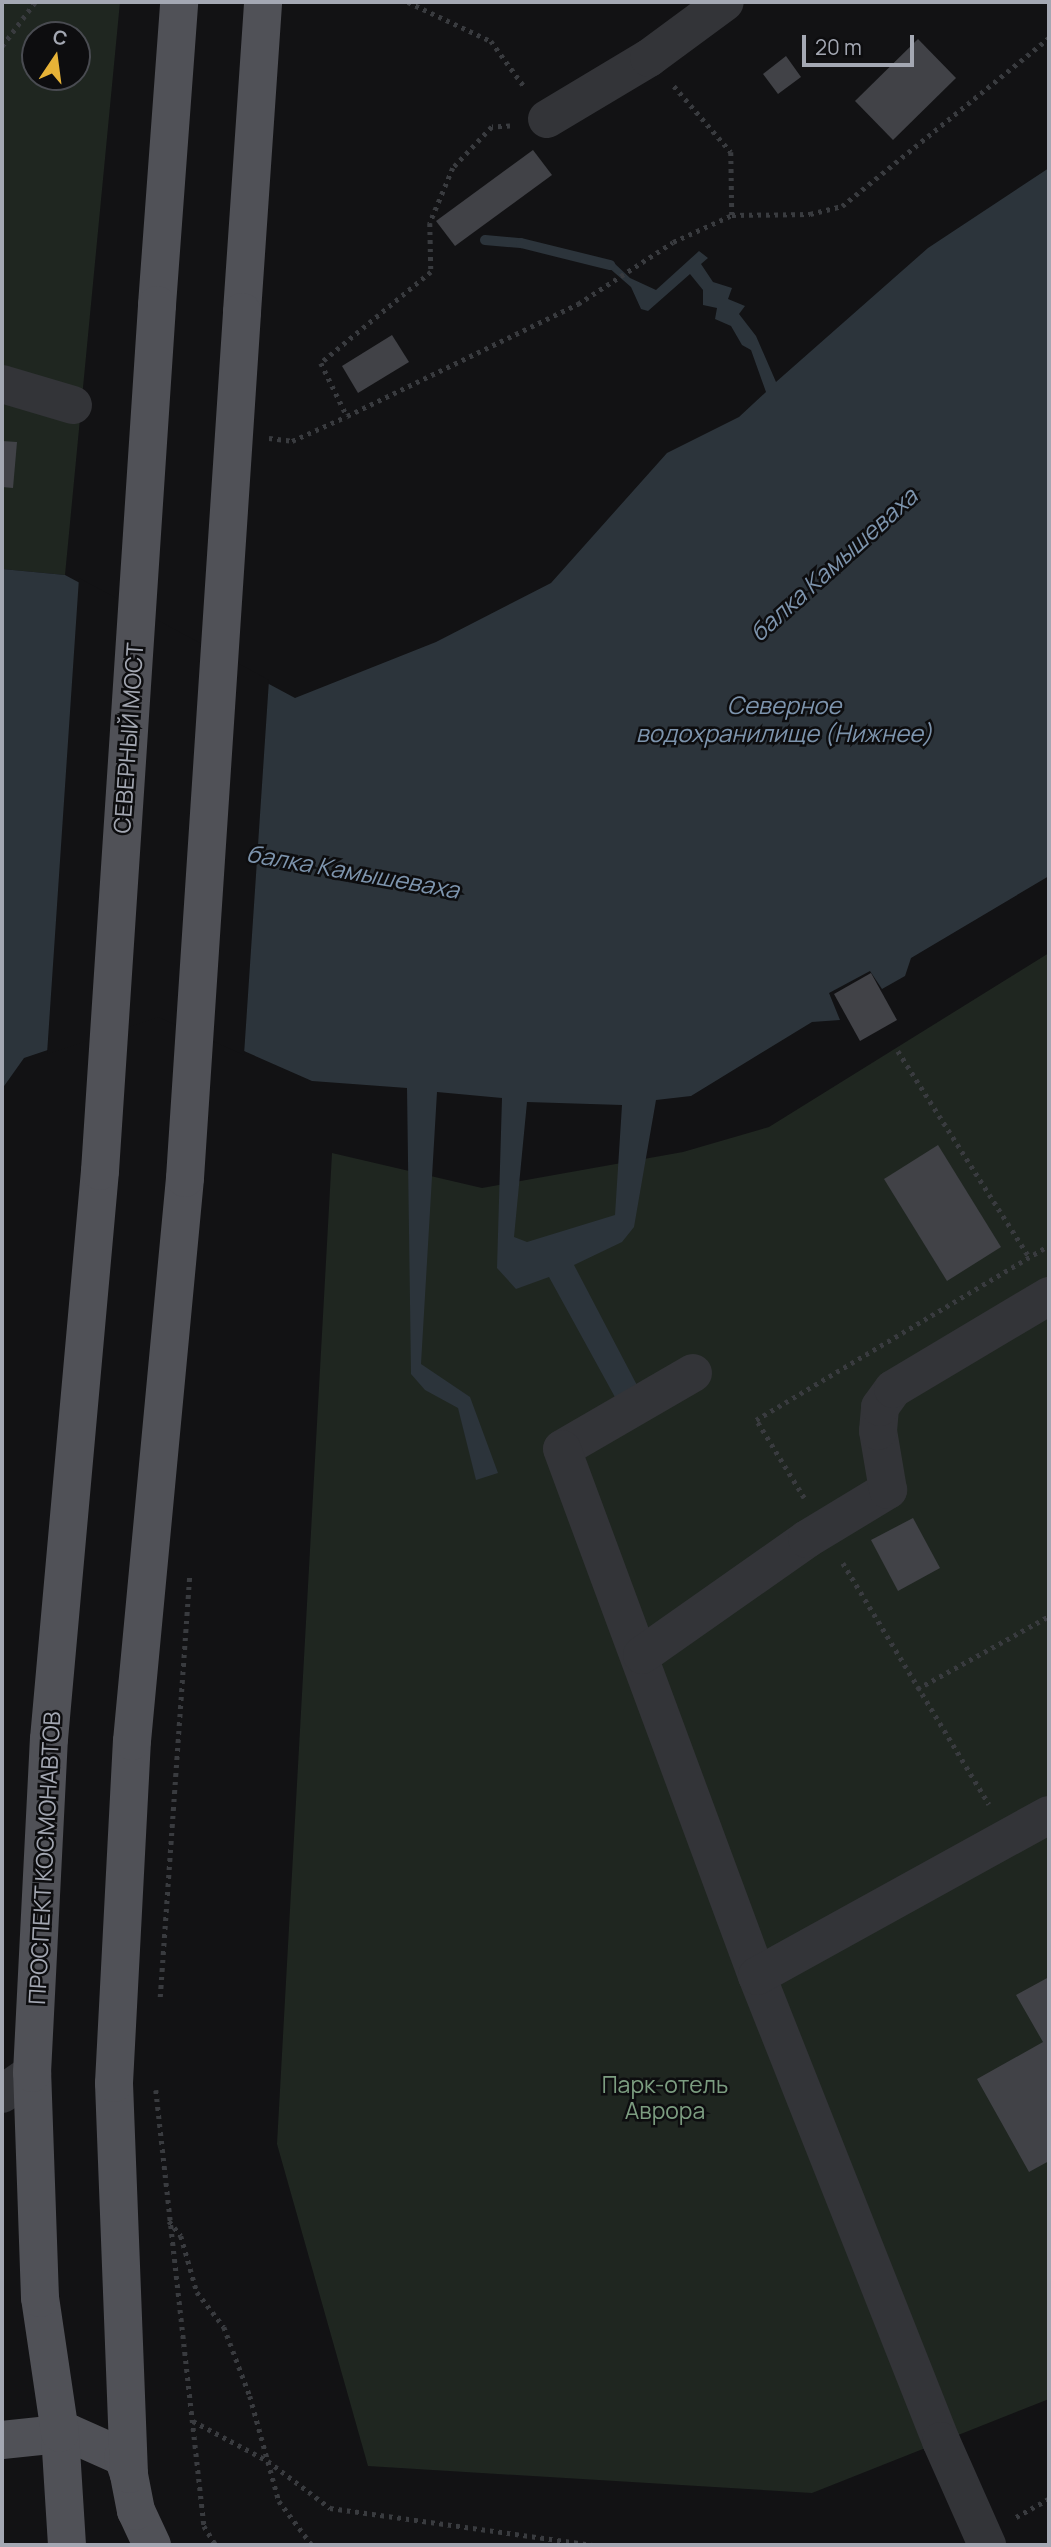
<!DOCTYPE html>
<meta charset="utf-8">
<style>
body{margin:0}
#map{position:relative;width:1051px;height:2547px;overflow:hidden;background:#121214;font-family:Manrope,sans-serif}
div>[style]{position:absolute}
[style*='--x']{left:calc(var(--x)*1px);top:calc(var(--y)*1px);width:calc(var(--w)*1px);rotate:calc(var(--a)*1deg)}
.green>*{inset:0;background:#1f2620}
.water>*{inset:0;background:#2c343b}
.pier>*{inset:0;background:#121214}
.stream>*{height:10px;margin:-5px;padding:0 5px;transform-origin:5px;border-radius:5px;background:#2c343b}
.building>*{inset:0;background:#414247}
.path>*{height:4.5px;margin-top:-2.25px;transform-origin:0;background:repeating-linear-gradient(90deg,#393b3f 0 3.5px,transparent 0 8.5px)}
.minor>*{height:38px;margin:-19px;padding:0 19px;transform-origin:19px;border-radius:19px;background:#333438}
.major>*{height:38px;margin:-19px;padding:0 19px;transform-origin:19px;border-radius:19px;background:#505157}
.major-bridge>*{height:38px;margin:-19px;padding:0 19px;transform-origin:19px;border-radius:19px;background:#505157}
span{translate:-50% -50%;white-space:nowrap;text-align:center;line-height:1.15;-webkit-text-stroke:5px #0d0d0f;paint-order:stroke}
.street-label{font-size:23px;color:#a4a8b3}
.park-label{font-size:23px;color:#7c9d80}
.water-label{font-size:24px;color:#7d94ad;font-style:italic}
.frame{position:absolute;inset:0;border:4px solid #a4a8b3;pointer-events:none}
.north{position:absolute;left:21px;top:21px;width:70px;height:70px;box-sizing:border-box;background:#0d0d0f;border:2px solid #494b51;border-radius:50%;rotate:13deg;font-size:19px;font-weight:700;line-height:28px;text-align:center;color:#a4a8b3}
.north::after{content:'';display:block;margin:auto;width:24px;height:32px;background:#e7b337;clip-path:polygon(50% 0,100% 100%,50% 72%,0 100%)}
.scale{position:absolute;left:802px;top:35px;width:112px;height:32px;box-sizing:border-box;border:4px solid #a4a8b3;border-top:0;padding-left:9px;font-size:21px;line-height:24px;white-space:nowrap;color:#a4a8b3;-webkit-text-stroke:5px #0d0d0f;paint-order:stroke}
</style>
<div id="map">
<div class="green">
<i style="clip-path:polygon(evenodd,2px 2px,120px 2px,65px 575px,2px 569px,2px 2px,35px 35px,77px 35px,77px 77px,35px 77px,35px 35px)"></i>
<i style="clip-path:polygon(1049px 953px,1049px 2399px,812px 2493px,368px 2466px,277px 2144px,332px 1153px,482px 1188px,683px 1152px,769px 1127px)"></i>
</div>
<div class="water">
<i style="clip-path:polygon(evenodd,1049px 168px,1049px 876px,911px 958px,905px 976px,882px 989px,870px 971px,829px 993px,840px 1020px,812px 1022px,691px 1096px,656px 1100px,634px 1227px,622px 1242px,574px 1265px,639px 1389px,616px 1399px,549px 1277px,516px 1289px,497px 1268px,502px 1098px,437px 1092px,421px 1364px,470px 1397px,498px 1473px,476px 1480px,458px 1408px,425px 1390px,411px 1374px,407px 1088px,312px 1081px,158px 1013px,24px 1058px,2px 1089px,2px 569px,65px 575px,295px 698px,436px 642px,551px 583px,667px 453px,739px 417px,766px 392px,751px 350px,742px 345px,731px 326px,715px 319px,717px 308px,703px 305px,703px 290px,690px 274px,648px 311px,641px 309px,631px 287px,608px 267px,613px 262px,630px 278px,656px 290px,699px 251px,708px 258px,701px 264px,713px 282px,732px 288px,728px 299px,745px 306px,739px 314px,756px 336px,776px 382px,928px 248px,1049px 168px,527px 1102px,622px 1105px,615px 1215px,527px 1242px,514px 1237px,527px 1102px)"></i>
</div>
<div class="pier">
<i style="clip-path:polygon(79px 578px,269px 680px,244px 1055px,158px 1017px,47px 1054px)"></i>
</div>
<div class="stream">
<i style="--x:485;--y:240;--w:36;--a:5"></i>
<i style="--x:521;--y:243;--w:92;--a:13.9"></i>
</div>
<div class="building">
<i style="clip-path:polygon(918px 39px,956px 78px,893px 140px,855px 101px)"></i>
<i style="clip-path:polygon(786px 56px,801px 77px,778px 94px,763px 74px)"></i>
<i style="clip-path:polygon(533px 150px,552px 175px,455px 246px,436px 221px)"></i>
<i style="clip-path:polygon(392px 335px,409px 362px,358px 393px,342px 366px)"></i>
<i style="clip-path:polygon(2px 441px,17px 442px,13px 488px,2px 487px)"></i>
<i style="clip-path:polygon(871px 973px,897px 1020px,860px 1041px,834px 994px)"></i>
<i style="clip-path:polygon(938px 1145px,1001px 1247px,947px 1281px,884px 1179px)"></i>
<i style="clip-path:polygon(913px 1518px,940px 1568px,898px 1591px,871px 1540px)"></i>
<i style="clip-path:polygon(1049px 1977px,1049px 2161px,1029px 2172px,977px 2079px,1043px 2042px,1016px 1995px)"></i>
</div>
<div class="path">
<i style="--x:408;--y:2;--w:92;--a:25.2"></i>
<i style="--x:491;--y:41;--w:59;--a:53.9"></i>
<i style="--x:2;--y:46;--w:55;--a:-53.1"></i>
<i style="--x:674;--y:86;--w:87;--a:49.2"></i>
<i style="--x:731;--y:152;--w:63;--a:89.1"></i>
<i style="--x:510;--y:126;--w:18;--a:177"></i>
<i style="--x:492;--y:127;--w:57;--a:133.6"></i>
<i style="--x:453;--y:168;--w:60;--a:112.7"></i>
<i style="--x:430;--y:223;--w:49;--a:88.8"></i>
<i style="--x:431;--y:272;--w:143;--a:140.4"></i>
<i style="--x:321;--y:363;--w:59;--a:63.9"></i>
<i style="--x:347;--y:416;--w:257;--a:-25.9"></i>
<i style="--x:578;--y:304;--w:113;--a:-33.1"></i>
<i style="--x:673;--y:242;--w:65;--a:-24.6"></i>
<i style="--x:732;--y:215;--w:78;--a:-0.7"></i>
<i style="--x:810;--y:214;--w:33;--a:-14"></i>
<i style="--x:842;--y:206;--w:267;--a:-39.1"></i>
<i style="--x:269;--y:438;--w:23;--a:7"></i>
<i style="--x:292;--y:441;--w:60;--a:-24.4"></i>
<i style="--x:898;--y:1051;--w:246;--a:57.5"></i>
<i style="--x:804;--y:1498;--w:92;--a:-121.6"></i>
<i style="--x:756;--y:1420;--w:341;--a:-30.8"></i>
<i style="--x:843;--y:1563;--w:282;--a:58.8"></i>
<i style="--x:917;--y:1689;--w:151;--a:-28.9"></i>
<i style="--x:160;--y:1997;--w:425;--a:-86"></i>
<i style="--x:156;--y:2090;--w:439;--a:83.7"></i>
<i style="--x:204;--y:2526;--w:22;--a:58"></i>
<i style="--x:169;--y:2221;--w:19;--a:51"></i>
<i style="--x:181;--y:2236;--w:58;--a:74.1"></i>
<i style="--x:197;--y:2292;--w:44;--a:52.4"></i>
<i style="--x:224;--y:2327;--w:74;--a:69.4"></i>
<i style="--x:250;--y:2396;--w:109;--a:74.6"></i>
<i style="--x:279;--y:2501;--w:55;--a:53.1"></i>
<i style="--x:193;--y:2421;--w:85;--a:28.1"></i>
<i style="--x:268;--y:2461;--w:78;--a:37.2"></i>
<i style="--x:330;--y:2508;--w:265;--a:8"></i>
<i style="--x:1016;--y:2517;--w:38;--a:-29"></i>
</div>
<div class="minor">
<i style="--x:547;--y:119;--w:119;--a:-30.9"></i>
<i style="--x:649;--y:58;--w:94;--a:-36.4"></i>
<i style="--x:2;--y:384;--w:74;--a:16.5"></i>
<i style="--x:693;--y:1373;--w:151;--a:149.9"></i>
<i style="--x:562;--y:1449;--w:562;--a:69.69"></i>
<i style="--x:757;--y:1976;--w:500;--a:68.41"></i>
<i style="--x:941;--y:2441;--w:114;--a:66.1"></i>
<i style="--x:642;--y:1655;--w:202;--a:-35.1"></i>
<i style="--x:807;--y:1539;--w:95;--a:-31.2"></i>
<i style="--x:888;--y:1490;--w:60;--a:-99.6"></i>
<i style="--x:878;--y:1431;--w:24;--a:-85"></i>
<i style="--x:880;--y:1407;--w:22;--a:-54"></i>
<i style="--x:893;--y:1389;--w:182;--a:-30.8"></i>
<i style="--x:757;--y:1976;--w:333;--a:-28.9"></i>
<i style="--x:2;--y:2094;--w:37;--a:-35"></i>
</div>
<div class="major">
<i style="--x:157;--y:305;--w:304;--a:-85.8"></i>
<i style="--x:242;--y:312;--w:311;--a:-86.1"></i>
<i style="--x:2;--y:2440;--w:67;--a:-6"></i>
<i style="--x:69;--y:2433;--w:59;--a:24"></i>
<i style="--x:123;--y:2457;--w:18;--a:71"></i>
<i style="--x:67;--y:2545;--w:112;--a:-93.6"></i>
<i style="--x:60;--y:2433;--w:136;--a:-98.4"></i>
<i style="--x:40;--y:2298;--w:225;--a:-92"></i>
<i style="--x:32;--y:2073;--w:334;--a:-87.1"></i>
<i style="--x:49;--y:1739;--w:570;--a:-84.87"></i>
<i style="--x:152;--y:2545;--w:38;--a:-115"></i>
<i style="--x:136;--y:2511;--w:38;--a:-101"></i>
<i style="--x:129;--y:2474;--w:391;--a:-92.2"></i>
<i style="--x:114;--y:2083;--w:342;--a:-87"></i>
<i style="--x:132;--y:1741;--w:565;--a:-84.62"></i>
</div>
<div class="major-bridge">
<i style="--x:100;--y:1171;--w:868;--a:-86.23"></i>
<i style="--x:185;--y:1178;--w:868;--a:-86.23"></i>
</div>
<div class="street-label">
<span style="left:128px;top:738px;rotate:-86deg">СЕВЕРНЫЙ МОСТ</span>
<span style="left:44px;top:1858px;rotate:-87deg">ПРОСПЕКТ КОСМОНАВТОВ</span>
</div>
<div class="park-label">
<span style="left:665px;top:2097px">Парк-отель<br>Аврора</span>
</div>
<div class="water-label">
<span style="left:833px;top:564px;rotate:-42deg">балка Камышеваха</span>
<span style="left:784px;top:719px">Северное<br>водохранилище (Нижнее)</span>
<span style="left:353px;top:871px;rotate:10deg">балка Камышеваха</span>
</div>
<div class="frame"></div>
<div class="north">С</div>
<div class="scale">20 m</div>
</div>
